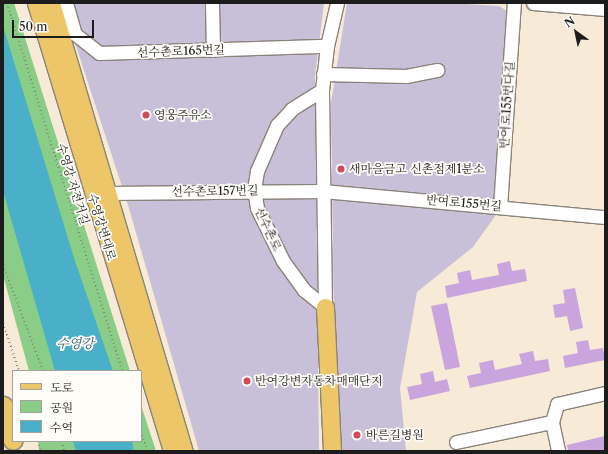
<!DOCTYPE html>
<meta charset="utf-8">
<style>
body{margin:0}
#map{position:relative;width:608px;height:454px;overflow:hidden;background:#f7ead7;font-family:"Libre Caslon Text","Noto Serif KR",serif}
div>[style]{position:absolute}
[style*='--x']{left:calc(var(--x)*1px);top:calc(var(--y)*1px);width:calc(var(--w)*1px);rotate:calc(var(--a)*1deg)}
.industrial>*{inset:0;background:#c8bfd8}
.green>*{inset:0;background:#89cd86}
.water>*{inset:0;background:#4ab0c9}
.building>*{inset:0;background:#c9a4dd}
.path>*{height:2px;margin-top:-1px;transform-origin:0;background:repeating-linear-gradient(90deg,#8a837a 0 1px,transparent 0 4px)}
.roads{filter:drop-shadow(1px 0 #8a837a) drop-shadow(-1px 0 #8a837a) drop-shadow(0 1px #8a837a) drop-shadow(0 -1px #8a837a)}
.minor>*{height:13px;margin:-6.5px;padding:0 6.5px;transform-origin:6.5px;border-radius:6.5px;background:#fff}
.major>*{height:17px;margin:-8.5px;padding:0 8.5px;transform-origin:8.5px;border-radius:8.5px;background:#ecc669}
.highway>*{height:19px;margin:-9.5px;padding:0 9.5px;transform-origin:9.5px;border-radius:9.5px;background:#ecc669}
.dots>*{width:11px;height:11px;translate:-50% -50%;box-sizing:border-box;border:2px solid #fdfcf7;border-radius:50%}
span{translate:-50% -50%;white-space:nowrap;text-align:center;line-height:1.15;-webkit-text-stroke:3.5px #fdfcf7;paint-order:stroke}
.street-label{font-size:12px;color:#1c1c1c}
.poi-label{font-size:12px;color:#1c1c1c}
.left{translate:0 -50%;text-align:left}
.water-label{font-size:13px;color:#315f6a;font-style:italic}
.frame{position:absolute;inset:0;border:4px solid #1c1c1c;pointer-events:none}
.legend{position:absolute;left:12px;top:370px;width:130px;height:72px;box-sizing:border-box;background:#fdfcf7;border:1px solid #a3a29f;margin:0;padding:5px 7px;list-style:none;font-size:12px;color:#1c1c1c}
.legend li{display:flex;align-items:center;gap:8px;height:20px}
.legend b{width:20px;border:1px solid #a3a29f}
.north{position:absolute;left:556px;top:12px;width:40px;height:40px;-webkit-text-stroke:3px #fdfcf7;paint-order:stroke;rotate:327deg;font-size:11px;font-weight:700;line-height:16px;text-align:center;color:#1c1c1c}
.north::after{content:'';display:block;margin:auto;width:14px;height:18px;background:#1c1c1c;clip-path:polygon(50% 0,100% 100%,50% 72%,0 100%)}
.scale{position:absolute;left:12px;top:20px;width:82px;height:18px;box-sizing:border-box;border:2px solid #1c1c1c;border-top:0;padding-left:5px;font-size:12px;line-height:14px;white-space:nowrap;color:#1c1c1c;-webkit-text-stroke:3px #fdfcf7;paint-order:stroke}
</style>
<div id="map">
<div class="industrial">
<i style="clip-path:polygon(62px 3px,324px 3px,315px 76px,319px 451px,199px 451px,128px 205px)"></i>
<i style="clip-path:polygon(347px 3px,448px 3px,499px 6px,509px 12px,494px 192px,496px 215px,473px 247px,417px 292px,400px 388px,406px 451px,341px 451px,334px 324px,331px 103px)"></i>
</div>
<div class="green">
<i style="clip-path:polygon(3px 3px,14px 3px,130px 371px,29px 371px,3px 275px)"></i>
<i style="clip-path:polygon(141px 405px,156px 451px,39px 451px,38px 441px,141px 441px)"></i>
</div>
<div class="water">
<i style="clip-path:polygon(3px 26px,75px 261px,113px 371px,55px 371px,3px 191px)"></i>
<i style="clip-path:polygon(73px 441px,132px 441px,134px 451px,76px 451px)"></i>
</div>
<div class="building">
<i style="clip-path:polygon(510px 261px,512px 271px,525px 269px,527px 281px,447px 298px,445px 286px,459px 283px,457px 273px,470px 270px,472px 280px,499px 275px,497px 264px)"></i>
<i style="clip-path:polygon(575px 288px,583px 328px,570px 331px,567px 316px,555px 318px,553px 305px,565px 303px,563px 290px)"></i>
<i style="clip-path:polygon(447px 303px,460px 367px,445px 370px,431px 306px)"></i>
<i style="clip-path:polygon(588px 340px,590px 350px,603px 348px,605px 360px,565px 368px,563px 356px,578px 353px,576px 342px)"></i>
<i style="clip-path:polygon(533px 351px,535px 361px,548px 359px,550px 371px,470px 388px,467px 376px,481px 373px,479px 363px,493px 360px,495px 370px,522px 364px,519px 354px)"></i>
<i style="clip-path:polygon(433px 371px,435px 382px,447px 379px,450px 391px,410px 400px,407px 387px,422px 384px,420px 374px)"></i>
<i style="clip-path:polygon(605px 436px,605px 451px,568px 451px,567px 445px)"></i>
</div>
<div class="path">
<i style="--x:7;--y:3;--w:386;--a:72.6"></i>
<i style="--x:3;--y:265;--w:113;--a:69.3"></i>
<i style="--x:3;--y:323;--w:51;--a:71.6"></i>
<i style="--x:141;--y:431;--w:21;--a:73"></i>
<i style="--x:38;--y:441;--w:10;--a:73"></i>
<i style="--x:62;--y:441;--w:10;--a:79"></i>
</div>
<div class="roads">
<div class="minor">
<i style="--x:66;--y:3;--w:32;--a:74"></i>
<i style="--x:75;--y:34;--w:31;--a:38"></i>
<i style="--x:99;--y:53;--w:228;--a:-1.8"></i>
<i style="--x:212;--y:3;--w:47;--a:88.8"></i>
<i style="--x:533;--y:3;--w:72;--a:4.8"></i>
<i style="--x:323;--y:74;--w:83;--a:1.4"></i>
<i style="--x:406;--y:76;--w:32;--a:-11"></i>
<i style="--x:322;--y:90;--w:36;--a:148"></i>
<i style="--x:292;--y:109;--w:22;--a:133"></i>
<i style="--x:277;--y:125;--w:50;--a:113.5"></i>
<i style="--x:257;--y:171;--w:18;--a:99"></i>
<i style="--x:254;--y:189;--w:19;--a:81"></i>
<i style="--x:257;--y:208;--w:59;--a:63.9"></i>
<i style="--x:283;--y:261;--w:36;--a:54"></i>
<i style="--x:304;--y:290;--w:27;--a:39"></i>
<i style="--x:107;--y:193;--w:216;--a:-0.5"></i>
<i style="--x:323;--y:191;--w:283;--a:5.3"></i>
<i style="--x:500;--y:207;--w:204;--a:-86.1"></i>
<i style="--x:325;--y:307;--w:217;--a:-90.8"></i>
<i style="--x:322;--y:90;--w:44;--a:-83.5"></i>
<i style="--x:327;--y:46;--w:44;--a:-76.9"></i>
<i style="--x:552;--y:422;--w:30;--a:78"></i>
<i style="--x:456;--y:442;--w:98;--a:-11.8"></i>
<i style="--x:552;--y:422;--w:19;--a:-74"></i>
<i style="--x:557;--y:404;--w:49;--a:-12.9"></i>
</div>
<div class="major">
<i style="--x:36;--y:3;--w:468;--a:73.1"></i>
<i style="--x:51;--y:3;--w:467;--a:73.5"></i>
<i style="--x:325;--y:307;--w:144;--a:87.2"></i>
</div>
<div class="highway">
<i style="--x:3;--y:406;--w:35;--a:74"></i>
</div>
</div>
<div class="dots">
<i style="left:146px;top:115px;background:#d1495b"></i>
<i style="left:341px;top:169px;background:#d1495b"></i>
<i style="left:247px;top:381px;background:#d1495b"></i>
<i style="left:357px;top:435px;background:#d1495b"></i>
</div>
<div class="street-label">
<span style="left:181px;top:51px;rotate:-2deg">선수촌로165번길</span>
<span style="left:507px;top:105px;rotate:-86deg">반여로155번다길</span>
<span style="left:73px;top:184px;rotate:73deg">수영강 자전거길</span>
<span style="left:215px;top:191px;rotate:-1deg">선수촌로157번길</span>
<span style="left:464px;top:203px;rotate:5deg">반여로155번길</span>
<span style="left:102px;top:227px;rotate:73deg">수영강변대로</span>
<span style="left:268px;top:229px;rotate:65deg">선수촌로</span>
</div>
<div class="poi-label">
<span class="left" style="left:154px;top:115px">영웅주유소</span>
<span class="left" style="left:349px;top:169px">새마을금고 신촌점제1분소</span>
<span class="left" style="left:255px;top:381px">반여강변자동차매매단지</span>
<span class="left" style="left:366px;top:435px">바른길병원</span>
</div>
<div class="water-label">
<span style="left:75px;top:343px">수영강</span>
</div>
<div class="frame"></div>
<ul class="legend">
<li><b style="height:5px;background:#ecc669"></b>도로</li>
<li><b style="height:11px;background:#89cd86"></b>공원</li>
<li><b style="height:11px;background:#4ab0c9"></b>수역</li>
</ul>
<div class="north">N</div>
<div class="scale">50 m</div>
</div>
